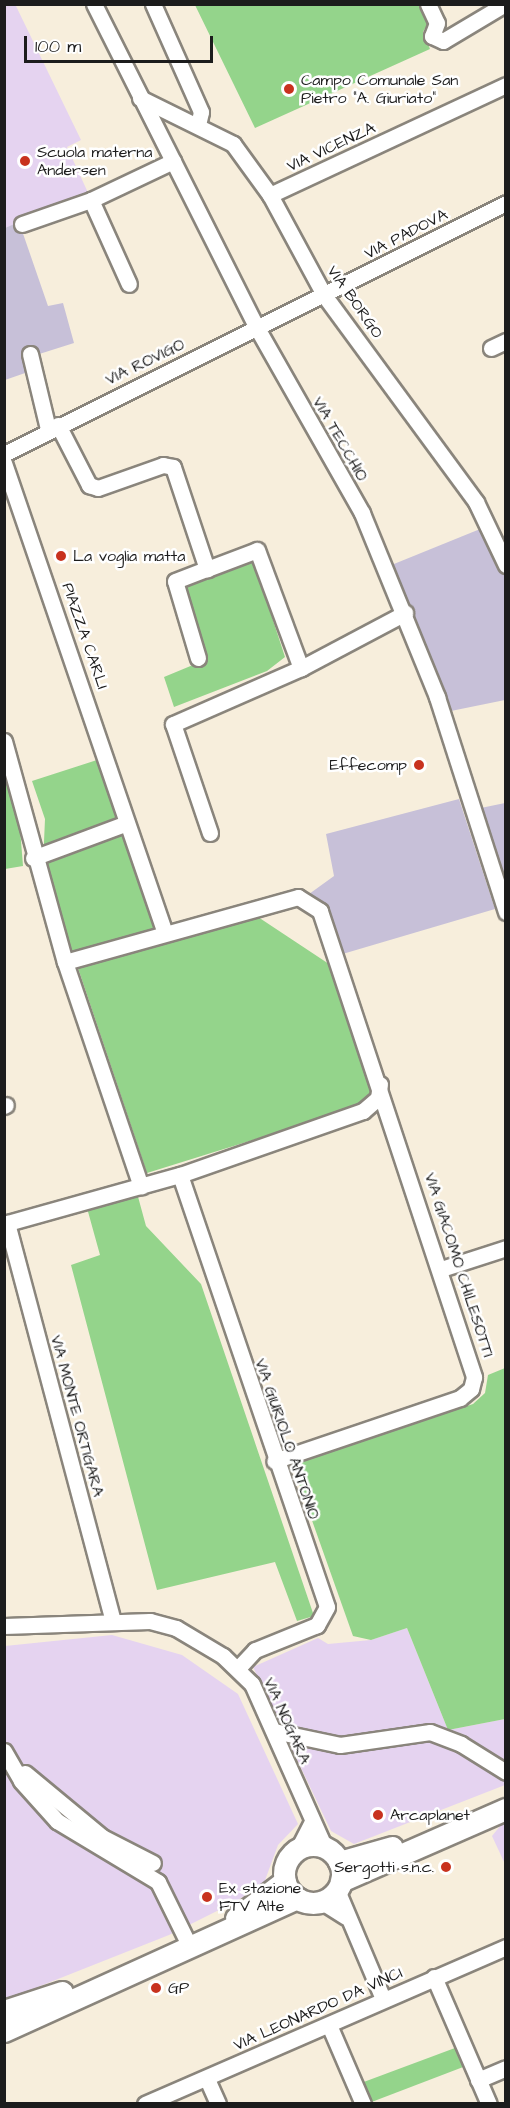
<!DOCTYPE html>
<style>
body{margin:0}
#map{position:relative;width:510px;height:2108px;overflow:hidden;background:#f7eedc;font-family:"Architects Daughter",sans-serif}
div>[style]{position:absolute}
[style*='--x']{left:calc(var(--x)*1px);top:calc(var(--y)*1px);width:calc(var(--w)*1px);rotate:calc(var(--a)*1deg)}
.built>*{inset:0;background:#e5d3f0}
.industrial>*{inset:0;background:#c7c0d8}
.green>*{inset:0;background:#94d48b}
.roads{filter:drop-shadow(2px 0 #8a857c) drop-shadow(-2px 0 #8a857c) drop-shadow(0 2px #8a857c) drop-shadow(0 -2px #8a857c)}
.street>*{height:15px;margin:-7.5px;padding:0 7.5px;transform-origin:7.5px;border-radius:7.5px;background:#fff}
.secondary>*{height:21px;margin:-10.5px;padding:0 10.5px;transform-origin:10.5px;border-radius:10.5px;background:#fff}
.secondary>.ring{margin:-10.5px;padding:0;box-sizing:content-box;background:none;border:21px solid #fff;border-radius:50%}
.dots>*{width:16px;height:16px;translate:-50% -50%;box-sizing:border-box;border:3px solid #fff;border-radius:50%}
span{translate:-50% -50%;white-space:nowrap;text-align:center;line-height:1.15;-webkit-text-stroke:5px #fff;paint-order:stroke}
.poi-label{font-size:16px;color:#1c1c1c}
.left{translate:0 -50%;text-align:left}
.right{translate:-100% -50%;text-align:right}
.street-label{font-size:16px;color:#1c1c1c}
.frame{position:absolute;inset:0;border:6px solid #1c1c1c;pointer-events:none}
.scale{position:absolute;left:24px;top:36px;width:189px;height:27px;box-sizing:border-box;border:3px solid #1c1c1c;border-top:0;padding-left:8px;font-size:18px;line-height:21px;white-space:nowrap;color:#1c1c1c;-webkit-text-stroke:4px #fff;paint-order:stroke}
</style>
<div id="map">
<div class="built">
<i style="clip-path:polygon(15px 4px,81px 140px,67px 147px,90px 197px,5px 228px,4px 5px)"></i>
<i style="clip-path:polygon(407px 1628px,448px 1730px,505px 1719px,505px 1785px,354px 1844px,331px 1831px,253px 1667px,318px 1638px,328px 1644px,371px 1640px)"></i>
<i style="clip-path:polygon(112px 1635px,182px 1655px,238px 1694px,298px 1824px,278px 1845px,264px 1883px,235px 1902px,169px 1935px,5px 2000px,5px 1646px)"></i>
<i style="clip-path:polygon(505px 1820px,505px 1864px,492px 1836px)"></i>
</div>
<div class="industrial">
<i style="clip-path:polygon(19px 222px,48px 306px,63px 303px,74px 343px,33px 356px,28px 372px,5px 380px,5px 228px)"></i>
<i style="clip-path:polygon(490px 525px,505px 547px,505px 700px,446px 712px,389px 566px)"></i>
<i style="clip-path:polygon(459px 799px,495px 909px,329px 958px,309px 908px,298px 902px,334px 876px,326px 834px)"></i>
<i style="clip-path:polygon(505px 803px,505px 906px,476px 809px)"></i>
</div>
<div class="green">
<i style="clip-path:polygon(195px 5px,420px 5px,429px 21px,423px 32px,430px 49px,255px 128px)"></i>
<i style="clip-path:polygon(252px 556px,285px 657px,267px 671px,174px 707px,164px 677px,205px 660px,181px 587px)"></i>
<i style="clip-path:polygon(97px 760px,160px 943px,255px 915px,332px 966px,373px 1090px,365px 1105px,147px 1173px,43px 864px,45px 819px,32px 781px)"></i>
<i style="clip-path:polygon(4px 766px,19px 816px,23px 866px,5px 869px)"></i>
<i style="clip-path:polygon(137px 1193px,146px 1226px,201px 1284px,314px 1616px,297px 1621px,275px 1562px,157px 1590px,71px 1265px,100px 1255px,87px 1208px)"></i>
<i style="clip-path:polygon(505px 1368px,505px 1719px,448px 1730px,407px 1628px,371px 1640px,353px 1636px,292px 1464px,473px 1404px,485px 1393px,488px 1375px)"></i>
<i style="clip-path:polygon(463px 2045px,471px 2064px,369px 2103px,361px 2083px)"></i>
</div>
<div class="roads">
<div class="street">
<i style="--x:94;--y:4;--w:363;--a:63.3"></i>
<i style="--x:257;--y:328;--w:213;--a:60.4"></i>
<i style="--x:362;--y:513;--w:199;--a:67.8"></i>
<i style="--x:437;--y:697;--w:226;--a:72.2"></i>
<i style="--x:153;--y:4;--w:118;--a:66"></i>
<i style="--x:201;--y:112;--w:13;--a:103"></i>
<i style="--x:428;--y:4;--w:21;--a:65"></i>
<i style="--x:437;--y:23;--w:14;--a:111"></i>
<i style="--x:432;--y:36;--w:12;--a:24"></i>
<i style="--x:443;--y:41;--w:72;--a:-30.8"></i>
<i style="--x:140;--y:98;--w:104;--a:26.3"></i>
<i style="--x:233;--y:144;--w:63;--a:54"></i>
<i style="--x:270;--y:195;--w:114;--a:61.6"></i>
<i style="--x:324;--y:295;--w:257;--a:53.7"></i>
<i style="--x:476;--y:502;--w:70;--a:64.5"></i>
<i style="--x:270;--y:195;--w:260;--a:-25"></i>
<i style="--x:91;--y:200;--w:92;--a:65.7"></i>
<i style="--x:22;--y:224;--w:73;--a:-19.2"></i>
<i style="--x:91;--y:200;--w:91;--a:-25.4"></i>
<i style="--x:491;--y:348;--w:17;--a:-25"></i>
<i style="--x:30;--y:354;--w:77;--a:76.5"></i>
<i style="--x:58;--y:425;--w:68;--a:62.7"></i>
<i style="--x:89;--y:485;--w:9;--a:18"></i>
<i style="--x:98;--y:488;--w:69;--a:-19.5"></i>
<i style="--x:163;--y:465;--w:10;--a:11"></i>
<i style="--x:173;--y:467;--w:108;--a:71.6"></i>
<i style="--x:207;--y:569;--w:53;--a:-20.8"></i>
<i style="--x:257;--y:550;--w:126;--a:69.6"></i>
<i style="--x:4;--y:454;--w:561;--a:-26.57"></i>
<i style="--x:4;--y:463;--w:497;--a:71.1"></i>
<i style="--x:198;--y:658;--w:80;--a:-106.6"></i>
<i style="--x:175;--y:581;--w:34;--a:-21"></i>
<i style="--x:4;--y:741;--w:229;--a:74.6"></i>
<i style="--x:65;--y:962;--w:237;--a:71.3"></i>
<i style="--x:210;--y:833;--w:115;--a:-108.7"></i>
<i style="--x:173;--y:724;--w:140;--a:-23.6"></i>
<i style="--x:301;--y:668;--w:118;--a:-27.9"></i>
<i style="--x:33;--y:858;--w:100;--a:-20.4"></i>
<i style="--x:65;--y:962;--w:242;--a:-15.6"></i>
<i style="--x:298;--y:897;--w:26;--a:32"></i>
<i style="--x:320;--y:911;--w:491;--a:71.7"></i>
<i style="--x:474;--y:1377;--w:12;--a:104"></i>
<i style="--x:471;--y:1389;--w:14;--a:141"></i>
<i style="--x:460;--y:1398;--w:196;--a:161.3"></i>
<i style="--x:4;--y:1106;--w:2;--a:-27"></i>
<i style="--x:180;--y:1175;--w:456;--a:71.2"></i>
<i style="--x:327;--y:1607;--w:21;--a:119"></i>
<i style="--x:317;--y:1625;--w:67;--a:158"></i>
<i style="--x:255;--y:1650;--w:23;--a:133"></i>
<i style="--x:7;--y:1223;--w:410;--a:75.1"></i>
<i style="--x:4;--y:1224;--w:183;--a:-15.6"></i>
<i style="--x:180;--y:1175;--w:194;--a:-19.3"></i>
<i style="--x:363;--y:1111;--w:20;--a:-41"></i>
<i style="--x:378;--y:1098;--w:14;--a:-82"></i>
<i style="--x:441;--y:1269;--w:68;--a:-17.9"></i>
<i style="--x:4;--y:1626;--w:146;--a:-2"></i>
<i style="--x:150;--y:1621;--w:27;--a:15"></i>
<i style="--x:176;--y:1628;--w:55;--a:30.8"></i>
<i style="--x:223;--y:1656;--w:40;--a:44"></i>
<i style="--x:252;--y:1684;--w:180;--a:66"></i>
<i style="--x:274;--y:1731;--w:67;--a:12"></i>
<i style="--x:340;--y:1745;--w:91;--a:-8.2"></i>
<i style="--x:430;--y:1732;--w:33;--a:21"></i>
<i style="--x:461;--y:1744;--w:53;--a:31.9"></i>
<i style="--x:4;--y:1751;--w:34;--a:60"></i>
<i style="--x:21;--y:1781;--w:54;--a:48"></i>
<i style="--x:57;--y:1821;--w:118;--a:31.1"></i>
<i style="--x:158;--y:1882;--w:70;--a:63.8"></i>
<i style="--x:25;--y:1773;--w:100;--a:39.7"></i>
<i style="--x:102;--y:1837;--w:57;--a:27"></i>
<i style="--x:298;--y:1849;--w:31;--a:-63"></i>
<i style="--x:337;--y:1890;--w:118;--a:67.1"></i>
<i style="--x:322;--y:1902;--w:28;--a:32"></i>
<i style="--x:434;--y:1977;--w:138;--a:66.6"></i>
<i style="--x:329;--y:2025;--w:86;--a:66.7"></i>
<i style="--x:207;--y:2079;--w:27;--a:66"></i>
<i style="--x:478;--y:2080;--w:30;--a:-23"></i>
<i style="--x:145;--y:2104;--w:394;--a:-23.5"></i>
</div>
<div class="secondary">
<i class="ring" style="left:284px;top:1845px;width:37px;height:37px"></i>
<i style="--x:339;--y:1862;--w:55;--a:-15.8"></i>
<i style="--x:341;--y:1881;--w:180;--a:-23.6"></i>
<i style="--x:236;--y:1918;--w:61;--a:-37.1"></i>
<i style="--x:4;--y:2011;--w:61;--a:-18.1"></i>
<i style="--x:4;--y:2031;--w:322;--a:-24.4"></i>
</div>
</div>
<div class="dots">
<i style="left:289px;top:89px;background:#c8321e"></i>
<i style="left:25px;top:161px;background:#c8321e"></i>
<i style="left:61px;top:556px;background:#c8321e"></i>
<i style="left:419px;top:765px;background:#c8321e"></i>
<i style="left:378px;top:1815px;background:#c8321e"></i>
<i style="left:446px;top:1867px;background:#c8321e"></i>
<i style="left:207px;top:1897px;background:#c8321e"></i>
<i style="left:156px;top:1988px;background:#c8321e"></i>
</div>
<div class="poi-label">
<span class="left" style="left:301px;top:89px">Campo Comunale San<br>Pietro "A. Giuriato"</span>
<span class="left" style="left:37px;top:161px">Scuola materna<br>Andersen</span>
<span class="left" style="left:73px;top:556px">La voglia matta</span>
<span class="right" style="left:407px;top:765px">Effecomp</span>
<span class="left" style="left:390px;top:1815px">Arcaplanet</span>
<span class="right" style="left:434px;top:1867px">Sergotti s.n.c.</span>
<span class="left" style="left:219px;top:1897px">Ex stazione<br>FTV Alte</span>
<span class="left" style="left:168px;top:1988px">GP</span>
</div>
<div class="street-label">
<span style="left:331px;top:147px;rotate:-25deg">VIA VICENZA</span>
<span style="left:406px;top:234px;rotate:-27deg">VIA PADOVA</span>
<span style="left:355px;top:302px;rotate:55deg">VIA BORGO</span>
<span style="left:145px;top:362px;rotate:-26deg">VIA ROVIGO</span>
<span style="left:340px;top:439px;rotate:60deg">VIA TECCHIO</span>
<span style="left:85px;top:636px;rotate:71deg">PIAZZA CARLI</span>
<span style="left:459px;top:1265px;rotate:72deg">VIA GIACOMO CHILESOTTI</span>
<span style="left:77px;top:1416px;rotate:75deg">VIA MONTE ORTIGARA</span>
<span style="left:287px;top:1439px;rotate:71deg">VIA GIURIOLO ANTONIO</span>
<span style="left:287px;top:1721px;rotate:66deg">VIA NOGARA</span>
<span style="left:318px;top:2009px;rotate:-24deg">VIA LEONARDO DA VINCI</span>
</div>
<div class="frame"></div>
<div class="scale">100 m</div>
</div>
